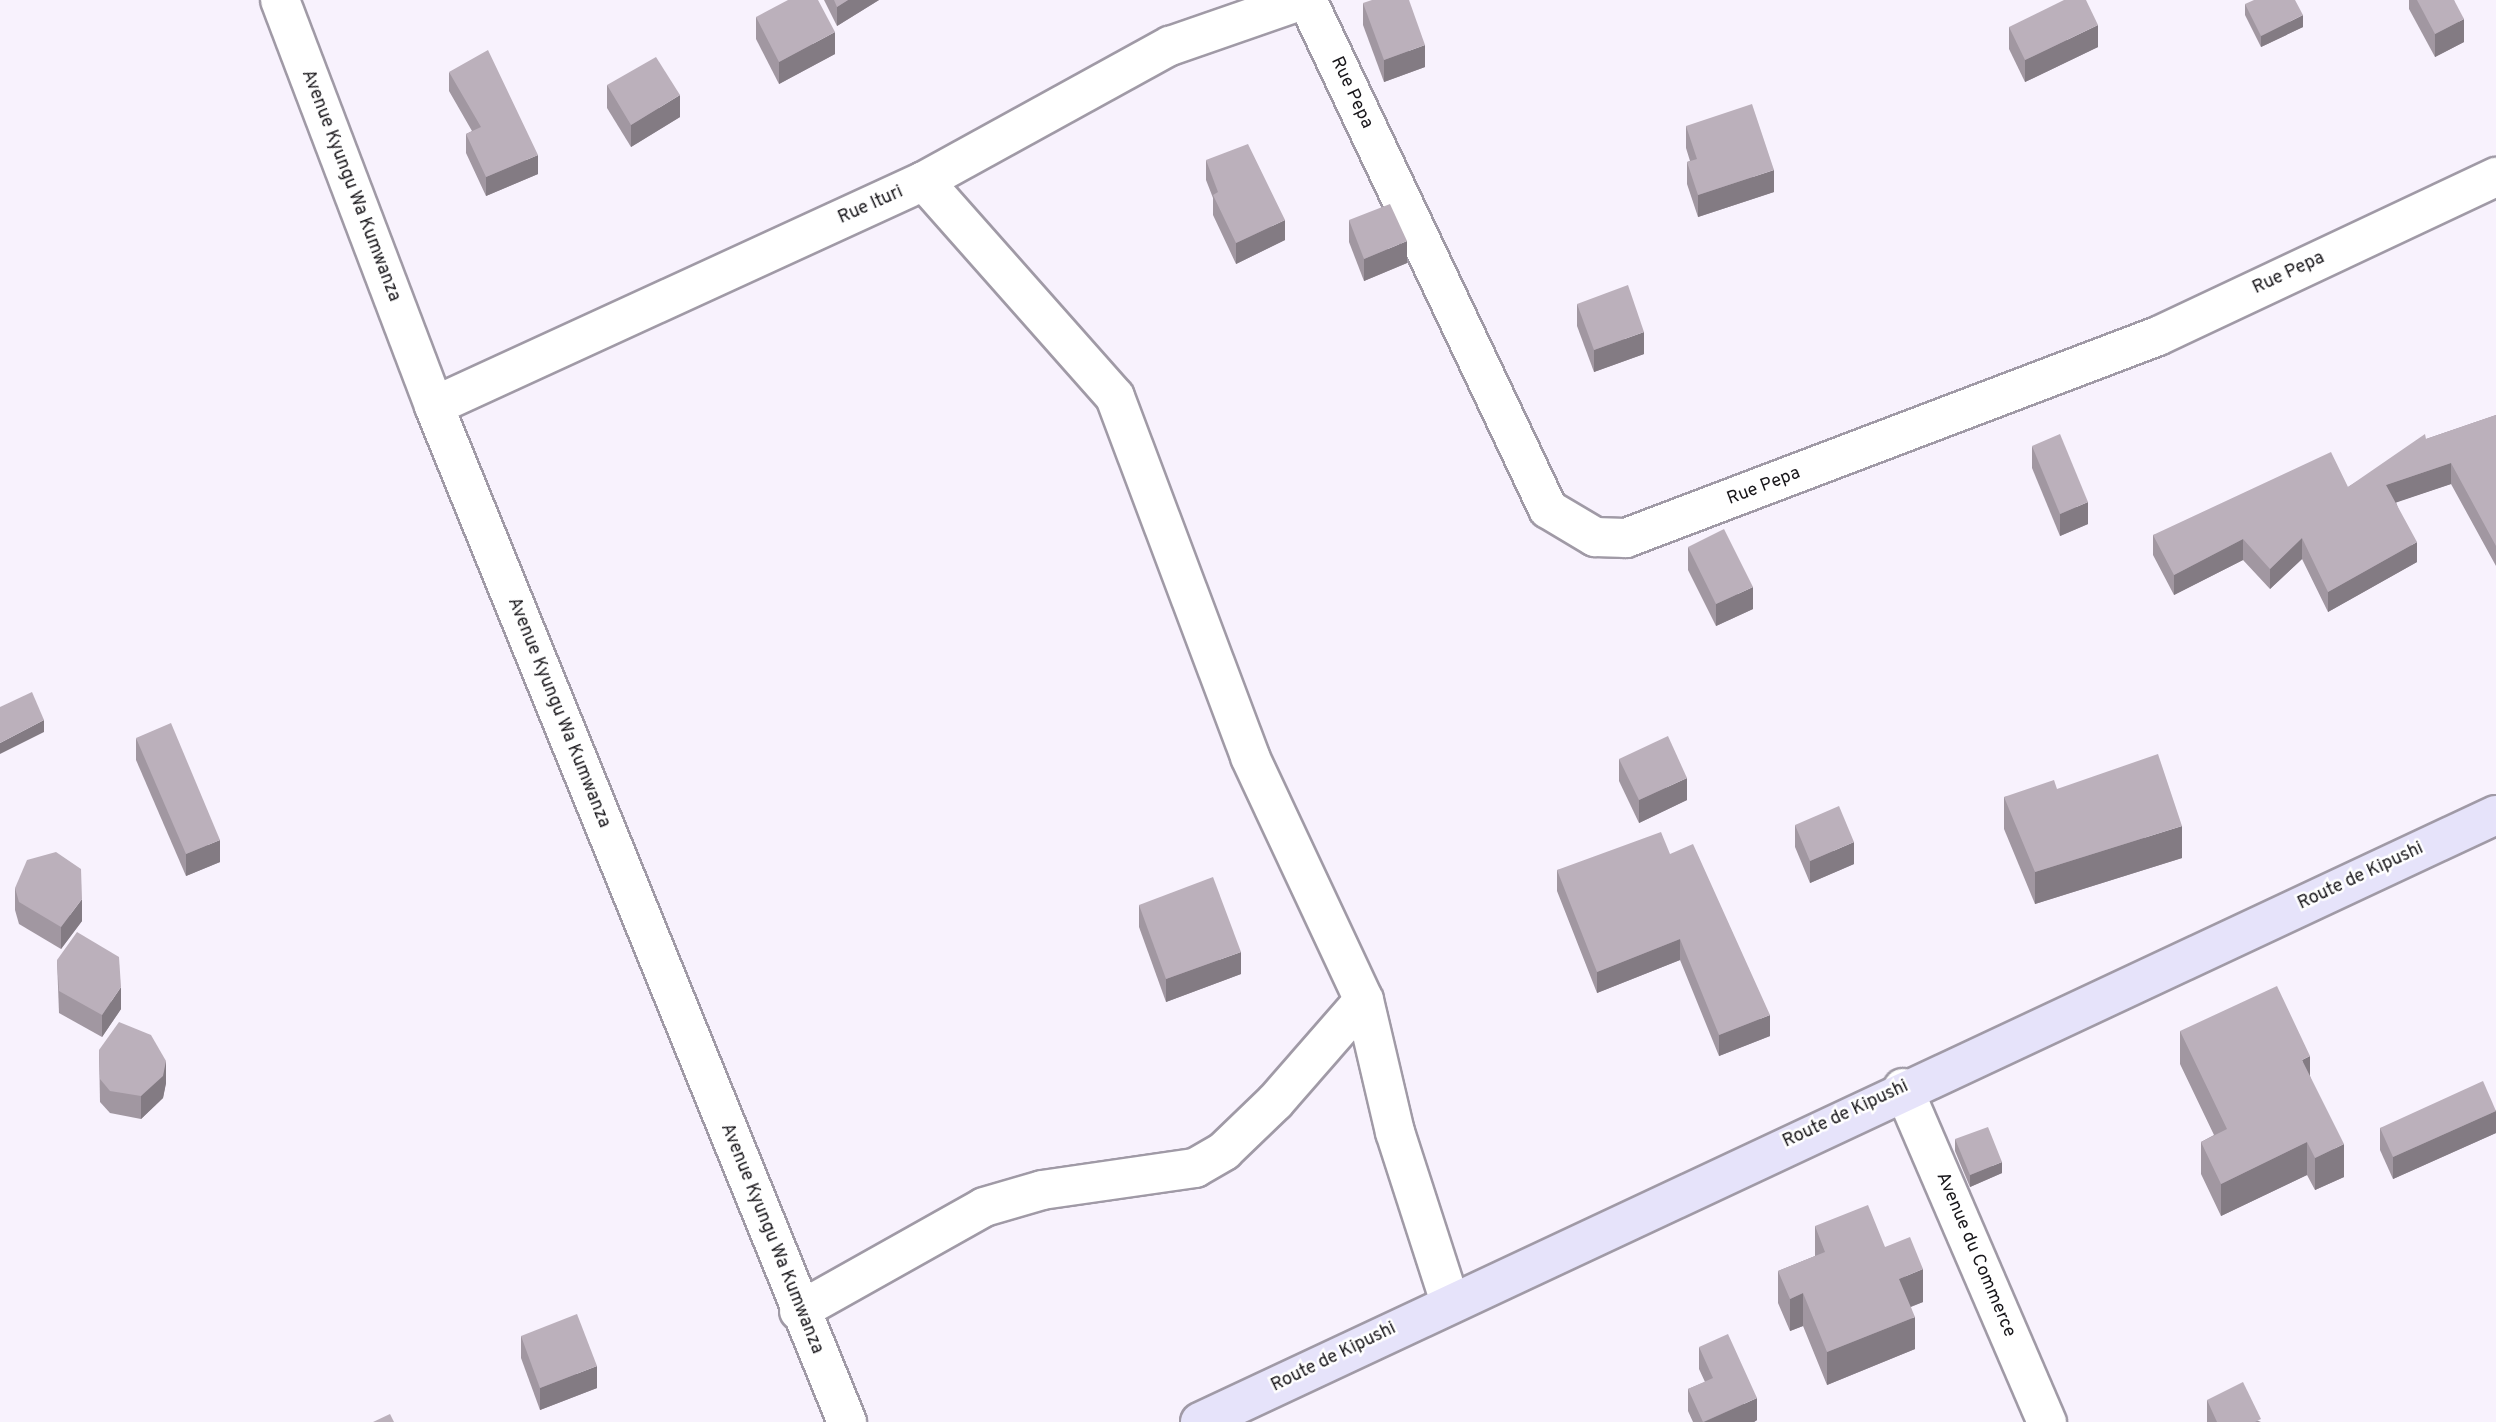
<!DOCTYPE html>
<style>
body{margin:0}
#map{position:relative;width:2496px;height:1422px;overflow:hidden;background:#f8f2fd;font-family:Overpass,sans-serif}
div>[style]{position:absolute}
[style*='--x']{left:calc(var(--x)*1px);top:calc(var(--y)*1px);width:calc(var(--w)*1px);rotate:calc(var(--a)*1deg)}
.roads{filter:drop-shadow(2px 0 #a09aa6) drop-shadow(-2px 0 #a09aa6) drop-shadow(0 2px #a09aa6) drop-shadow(0 -2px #a09aa6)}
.street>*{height:38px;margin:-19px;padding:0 19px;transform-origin:19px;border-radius:19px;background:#fff}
.secondary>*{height:38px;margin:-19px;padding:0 19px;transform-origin:19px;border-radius:19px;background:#e6e3fa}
.wall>*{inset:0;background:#a197a1}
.shaded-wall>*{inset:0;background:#837b83}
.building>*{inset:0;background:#bbb0bb}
span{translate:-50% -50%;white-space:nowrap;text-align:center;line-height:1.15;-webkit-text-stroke:5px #fff;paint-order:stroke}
.street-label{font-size:18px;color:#18161a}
</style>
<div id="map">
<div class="roads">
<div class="street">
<i style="--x:280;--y:0;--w:434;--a:69.2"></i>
<i style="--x:434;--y:406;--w:1097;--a:67.88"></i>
<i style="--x:1307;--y:0;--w:563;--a:64.66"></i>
<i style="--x:1548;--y:509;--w:55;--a:30.8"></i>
<i style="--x:1595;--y:537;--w:31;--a:2"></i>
<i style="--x:1626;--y:538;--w:569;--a:-20.79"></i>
<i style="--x:2158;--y:336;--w:374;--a:-25.2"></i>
<i style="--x:924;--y:181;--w:288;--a:48.5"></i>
<i style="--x:1115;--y:397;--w:384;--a:69.4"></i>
<i style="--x:1250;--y:757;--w:268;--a:64.9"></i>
<i style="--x:1364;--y:1000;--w:136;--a:76.8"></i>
<i style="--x:1395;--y:1132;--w:179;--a:72.1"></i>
<i style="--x:434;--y:406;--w:539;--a:-24.66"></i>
<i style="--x:924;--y:181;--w:281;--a:-28.8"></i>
<i style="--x:1170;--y:46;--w:141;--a:-19.1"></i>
<i style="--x:1903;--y:1088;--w:364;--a:66.7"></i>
<i style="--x:799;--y:1311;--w:212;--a:-29.3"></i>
<i style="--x:984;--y:1207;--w:60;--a:-16.3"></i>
<i style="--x:1042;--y:1190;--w:155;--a:-8.2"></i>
<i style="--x:1195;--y:1168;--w:34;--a:-30"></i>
<i style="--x:1224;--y:1151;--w:71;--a:-43.9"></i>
<i style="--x:1275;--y:1102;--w:135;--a:-48.9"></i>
</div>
<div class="secondary">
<i style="--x:1200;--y:1422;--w:1431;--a:-25.1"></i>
</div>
</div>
<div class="wall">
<i style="clip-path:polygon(824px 0,879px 0,837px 26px)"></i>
<i style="clip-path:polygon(2409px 0,2454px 0,2464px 42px,2435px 57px,2409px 9px)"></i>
<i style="clip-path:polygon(1363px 3px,1425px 67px,1384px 82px,1363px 25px)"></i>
<i style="clip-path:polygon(2245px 4px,2303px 27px,2261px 47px,2245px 15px)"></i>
<i style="clip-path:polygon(756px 17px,835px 54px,779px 84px,756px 39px)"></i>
<i style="clip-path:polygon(2009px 27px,2098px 47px,2025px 82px,2009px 49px)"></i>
<i style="clip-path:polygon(449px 72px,538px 174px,486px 196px,466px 153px,466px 134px,472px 131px,449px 91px)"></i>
<i style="clip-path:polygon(607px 85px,680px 117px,631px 147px,607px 108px)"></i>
<i style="clip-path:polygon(1686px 126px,1774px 192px,1698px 217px,1687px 184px,1687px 162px,1690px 161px,1686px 148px)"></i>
<i style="clip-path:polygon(1206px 160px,1285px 240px,1236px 264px,1213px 215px,1213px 198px,1206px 180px)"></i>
<i style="clip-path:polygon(1349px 220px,1407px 263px,1364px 281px,1349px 242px)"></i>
<i style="clip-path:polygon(1577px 304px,1644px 354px,1594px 372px,1577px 326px)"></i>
<i style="clip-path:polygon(2496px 415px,2496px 566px,2451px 484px,2396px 502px,2417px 562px,2328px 612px,2302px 559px,2270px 589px,2243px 560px,2174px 595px,2153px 555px,2153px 535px,2348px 487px,2426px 439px)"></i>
<i style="clip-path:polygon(2032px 446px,2088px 524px,2060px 536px,2032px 468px)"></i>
<i style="clip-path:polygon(1688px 547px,1753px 609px,1716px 626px,1688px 570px)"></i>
<i style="clip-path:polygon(136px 738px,220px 862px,186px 876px,136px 760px)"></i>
<i style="clip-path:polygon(1619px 759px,1687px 800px,1639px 823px,1619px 781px)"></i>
<i style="clip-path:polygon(2057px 789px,2182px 858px,2035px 904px,2004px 829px,2004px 797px)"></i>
<i style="clip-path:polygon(1795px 825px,1854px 864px,1810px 883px,1795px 847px)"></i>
<i style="clip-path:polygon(1670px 854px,1770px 1036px,1719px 1056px,1680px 960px,1597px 993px,1557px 891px,1557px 870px)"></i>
<i style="clip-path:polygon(15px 888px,82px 921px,61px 949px,19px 924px,15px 910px)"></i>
<i style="clip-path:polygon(1139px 905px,1241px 974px,1166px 1002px,1139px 927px)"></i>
<i style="clip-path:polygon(57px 960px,121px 1009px,102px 1037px,59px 1013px)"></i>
<i style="clip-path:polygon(2180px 1031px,2310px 1076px,2344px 1177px,2315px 1190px,2307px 1175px,2221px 1216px,2201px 1174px,2201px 1142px,2214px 1135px,2180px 1064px)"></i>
<i style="clip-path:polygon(99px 1050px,166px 1083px,163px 1098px,141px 1119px,110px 1113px,100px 1102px)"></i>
<i style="clip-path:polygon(2496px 1110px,2496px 1133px,2393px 1179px,2380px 1150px,2380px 1128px)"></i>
<i style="clip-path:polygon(1955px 1139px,2002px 1173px,1970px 1187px,1955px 1151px)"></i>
<i style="clip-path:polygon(1815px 1226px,1885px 1247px,1923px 1302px,1911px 1307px,1915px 1349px,1827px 1385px,1803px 1326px,1790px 1331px,1778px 1303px,1778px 1271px,1815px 1256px)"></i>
<i style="clip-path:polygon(521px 1336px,597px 1388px,540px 1410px,521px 1358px)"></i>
<i style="clip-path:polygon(1699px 1347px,1757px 1420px,1754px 1422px,1693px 1422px,1688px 1411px,1688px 1389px,1705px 1382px,1699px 1369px)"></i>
<i style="clip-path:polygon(2207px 1400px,2261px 1422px,2207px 1422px)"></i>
</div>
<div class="shaded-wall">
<i style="clip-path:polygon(848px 0,879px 0,837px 26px,837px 7px)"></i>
<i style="clip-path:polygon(2303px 15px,2303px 27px,2261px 47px,2261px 36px)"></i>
<i style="clip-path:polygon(2464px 19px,2464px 42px,2435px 57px,2435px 34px)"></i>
<i style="clip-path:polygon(2098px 25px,2098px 47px,2025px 82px,2025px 60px)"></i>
<i style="clip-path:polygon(835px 32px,835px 54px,779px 84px,779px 62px)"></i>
<i style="clip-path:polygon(1425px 45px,1425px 67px,1384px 82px,1384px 60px)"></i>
<i style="clip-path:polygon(680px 95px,680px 117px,631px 147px,631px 125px)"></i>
<i style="clip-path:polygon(538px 155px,538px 174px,486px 196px,486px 177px)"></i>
<i style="clip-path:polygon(1774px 170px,1774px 192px,1698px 217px,1698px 195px)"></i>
<i style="clip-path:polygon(1285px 220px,1285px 240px,1236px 264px,1236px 243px)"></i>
<i style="clip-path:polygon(1407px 241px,1407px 263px,1364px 281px,1364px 259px)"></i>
<i style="clip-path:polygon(1644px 332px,1644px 354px,1594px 372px,1594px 350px)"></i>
<i style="clip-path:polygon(2451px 463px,2451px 484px,2386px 506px,2386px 485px)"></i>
<i style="clip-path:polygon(2088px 502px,2088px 524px,2060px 536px,2060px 514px)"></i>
<i style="clip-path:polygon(2302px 538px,2302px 559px,2270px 589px,2270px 569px)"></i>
<i style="clip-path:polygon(2243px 539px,2243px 560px,2174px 595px,2174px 575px)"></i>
<i style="clip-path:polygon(2417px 542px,2417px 562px,2328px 612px,2328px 592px)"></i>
<i style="clip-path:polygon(1753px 587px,1753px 609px,1716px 626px,1716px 604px)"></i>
<i style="clip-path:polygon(44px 720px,44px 732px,0 754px,0 743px)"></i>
<i style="clip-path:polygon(1687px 778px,1687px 800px,1639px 823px,1639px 800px)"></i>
<i style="clip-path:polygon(2182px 826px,2182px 858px,2035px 904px,2035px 872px)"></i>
<i style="clip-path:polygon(220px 840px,220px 862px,186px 876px,186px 854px)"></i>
<i style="clip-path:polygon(1854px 842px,1854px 864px,1810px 883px,1810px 861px)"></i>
<i style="clip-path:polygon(82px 899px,82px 921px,61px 949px,61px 927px)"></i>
<i style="clip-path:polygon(1680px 939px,1680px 960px,1597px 993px,1597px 972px)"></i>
<i style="clip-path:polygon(1241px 952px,1241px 974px,1166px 1002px,1166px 979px)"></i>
<i style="clip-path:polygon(121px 987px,121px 1009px,102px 1037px,102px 1015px)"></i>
<i style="clip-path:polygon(1770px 1015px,1770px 1036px,1719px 1056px,1719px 1035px)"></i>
<i style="clip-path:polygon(2310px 1056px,2310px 1088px,2302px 1060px)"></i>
<i style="clip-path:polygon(166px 1061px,166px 1083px,163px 1098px,141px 1119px,141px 1096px)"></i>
<i style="clip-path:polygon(2496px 1111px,2496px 1133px,2393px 1179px,2393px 1157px)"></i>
<i style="clip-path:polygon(2307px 1142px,2307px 1175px,2221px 1216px,2221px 1184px)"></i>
<i style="clip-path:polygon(2344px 1144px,2344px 1177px,2315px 1190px,2315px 1158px)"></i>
<i style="clip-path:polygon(2002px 1162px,2002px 1173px,1970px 1187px,1970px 1175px)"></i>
<i style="clip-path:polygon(1923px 1269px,1923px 1302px,1899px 1311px,1899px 1279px)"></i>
<i style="clip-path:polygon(1803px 1293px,1803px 1326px,1790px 1331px,1790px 1299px)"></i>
<i style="clip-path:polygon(1915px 1317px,1915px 1349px,1827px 1385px,1827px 1352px)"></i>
<i style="clip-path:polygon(597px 1366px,597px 1388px,540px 1410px,540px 1388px)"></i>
<i style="clip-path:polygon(1757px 1398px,1757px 1420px,1754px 1422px,1704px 1422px)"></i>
</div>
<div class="building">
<i style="clip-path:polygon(788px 0,818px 0,835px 32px,779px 62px,756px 17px)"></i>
<i style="clip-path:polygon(834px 0,848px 0,837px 7px)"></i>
<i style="clip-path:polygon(1372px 0,1409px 0,1425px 45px,1384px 60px,1363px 3px)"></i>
<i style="clip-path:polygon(2064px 0,2086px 0,2098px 25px,2025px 60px,2009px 27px)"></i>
<i style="clip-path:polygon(2254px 0,2295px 0,2303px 15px,2261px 36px,2245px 4px)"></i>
<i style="clip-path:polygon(2417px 0,2454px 0,2464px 19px,2435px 34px)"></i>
<i style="clip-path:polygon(488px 50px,538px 155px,486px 177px,466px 134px,481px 127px,449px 72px)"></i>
<i style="clip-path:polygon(656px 57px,680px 95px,631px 125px,607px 85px)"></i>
<i style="clip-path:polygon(1752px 104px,1774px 170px,1698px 195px,1687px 162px,1697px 159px,1686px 126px)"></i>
<i style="clip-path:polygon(1248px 144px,1285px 220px,1236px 243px,1213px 195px,1218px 192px,1206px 160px)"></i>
<i style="clip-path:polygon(1390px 204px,1407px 241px,1364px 259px,1349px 220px)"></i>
<i style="clip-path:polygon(1628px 285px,1644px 332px,1594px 350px,1577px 304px)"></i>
<i style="clip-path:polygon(2496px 415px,2496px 546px,2451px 463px,2386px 485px,2417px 542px,2328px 592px,2302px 538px,2270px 569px,2243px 539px,2174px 575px,2153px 535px,2331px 452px,2348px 487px,2425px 434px,2426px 439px)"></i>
<i style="clip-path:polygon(2060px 434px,2088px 502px,2060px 514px,2032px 446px)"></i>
<i style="clip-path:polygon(1724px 529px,1753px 587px,1716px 604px,1688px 547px)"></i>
<i style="clip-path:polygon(32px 692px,44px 720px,0 743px,0 707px)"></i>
<i style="clip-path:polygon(171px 723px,220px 840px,186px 854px,136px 738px)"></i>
<i style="clip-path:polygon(1668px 736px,1687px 778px,1639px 800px,1619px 759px)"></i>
<i style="clip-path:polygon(2158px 754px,2182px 826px,2035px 872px,2004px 797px,2054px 780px,2057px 789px)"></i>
<i style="clip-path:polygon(1839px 806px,1854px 842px,1810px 861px,1795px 825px)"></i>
<i style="clip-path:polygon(1661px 832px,1670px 854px,1693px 844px,1770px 1015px,1719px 1035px,1680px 939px,1597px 972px,1557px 870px)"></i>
<i style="clip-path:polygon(56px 852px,81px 869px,82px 899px,61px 927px,19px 902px,15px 888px,27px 860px)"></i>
<i style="clip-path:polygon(1213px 877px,1241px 952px,1166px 979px,1139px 905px)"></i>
<i style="clip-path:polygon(77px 932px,119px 957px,121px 987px,102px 1015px,59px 991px,57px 960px)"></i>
<i style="clip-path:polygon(2277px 986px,2310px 1056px,2302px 1060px,2344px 1144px,2315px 1158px,2307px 1142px,2221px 1184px,2201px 1142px,2227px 1129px,2180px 1031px)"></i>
<i style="clip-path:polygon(119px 1022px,151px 1035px,166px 1061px,163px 1076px,141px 1096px,110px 1091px,100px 1079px,99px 1050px)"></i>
<i style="clip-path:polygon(2483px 1081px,2496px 1111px,2393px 1157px,2380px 1128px)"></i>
<i style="clip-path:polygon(1988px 1127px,2002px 1162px,1970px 1175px,1955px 1139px)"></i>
<i style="clip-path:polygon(1868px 1205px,1885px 1247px,1910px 1237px,1923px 1269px,1899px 1279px,1915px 1317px,1827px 1352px,1803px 1293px,1790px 1299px,1778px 1271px,1825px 1252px,1815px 1226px)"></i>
<i style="clip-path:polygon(577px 1314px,597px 1366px,540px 1388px,521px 1336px)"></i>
<i style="clip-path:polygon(1728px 1334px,1757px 1398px,1703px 1422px,1688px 1389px,1713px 1378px,1699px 1347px)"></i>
<i style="clip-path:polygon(2243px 1382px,2261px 1419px,2255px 1422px,2217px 1422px,2207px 1400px)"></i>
<i style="clip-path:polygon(390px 1414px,394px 1422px,373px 1422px)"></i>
</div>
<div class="street-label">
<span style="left:1351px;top:93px;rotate:65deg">Rue Pepa</span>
<span style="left:350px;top:186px;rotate:69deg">Avenue Kyungu Wa Kumwanza</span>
<span style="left:871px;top:206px;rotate:-24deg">Rue Ituri</span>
<span style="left:2289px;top:274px;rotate:-25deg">Rue Pepa</span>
<span style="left:1764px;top:487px;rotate:-21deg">Rue Pepa</span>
<span style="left:558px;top:713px;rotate:68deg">Avenue Kyungu Wa Kumwanza</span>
<span style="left:2361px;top:877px;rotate:-25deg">Route de Kipushi</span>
<span style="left:1846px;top:1115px;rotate:-25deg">Route de Kipushi</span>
<span style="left:771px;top:1239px;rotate:68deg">Avenue Kyungu Wa Kumwanza</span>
<span style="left:1975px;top:1255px;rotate:67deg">Avenue du Commerce</span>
<span style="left:1334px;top:1358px;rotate:-26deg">Route de Kipushi</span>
</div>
</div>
